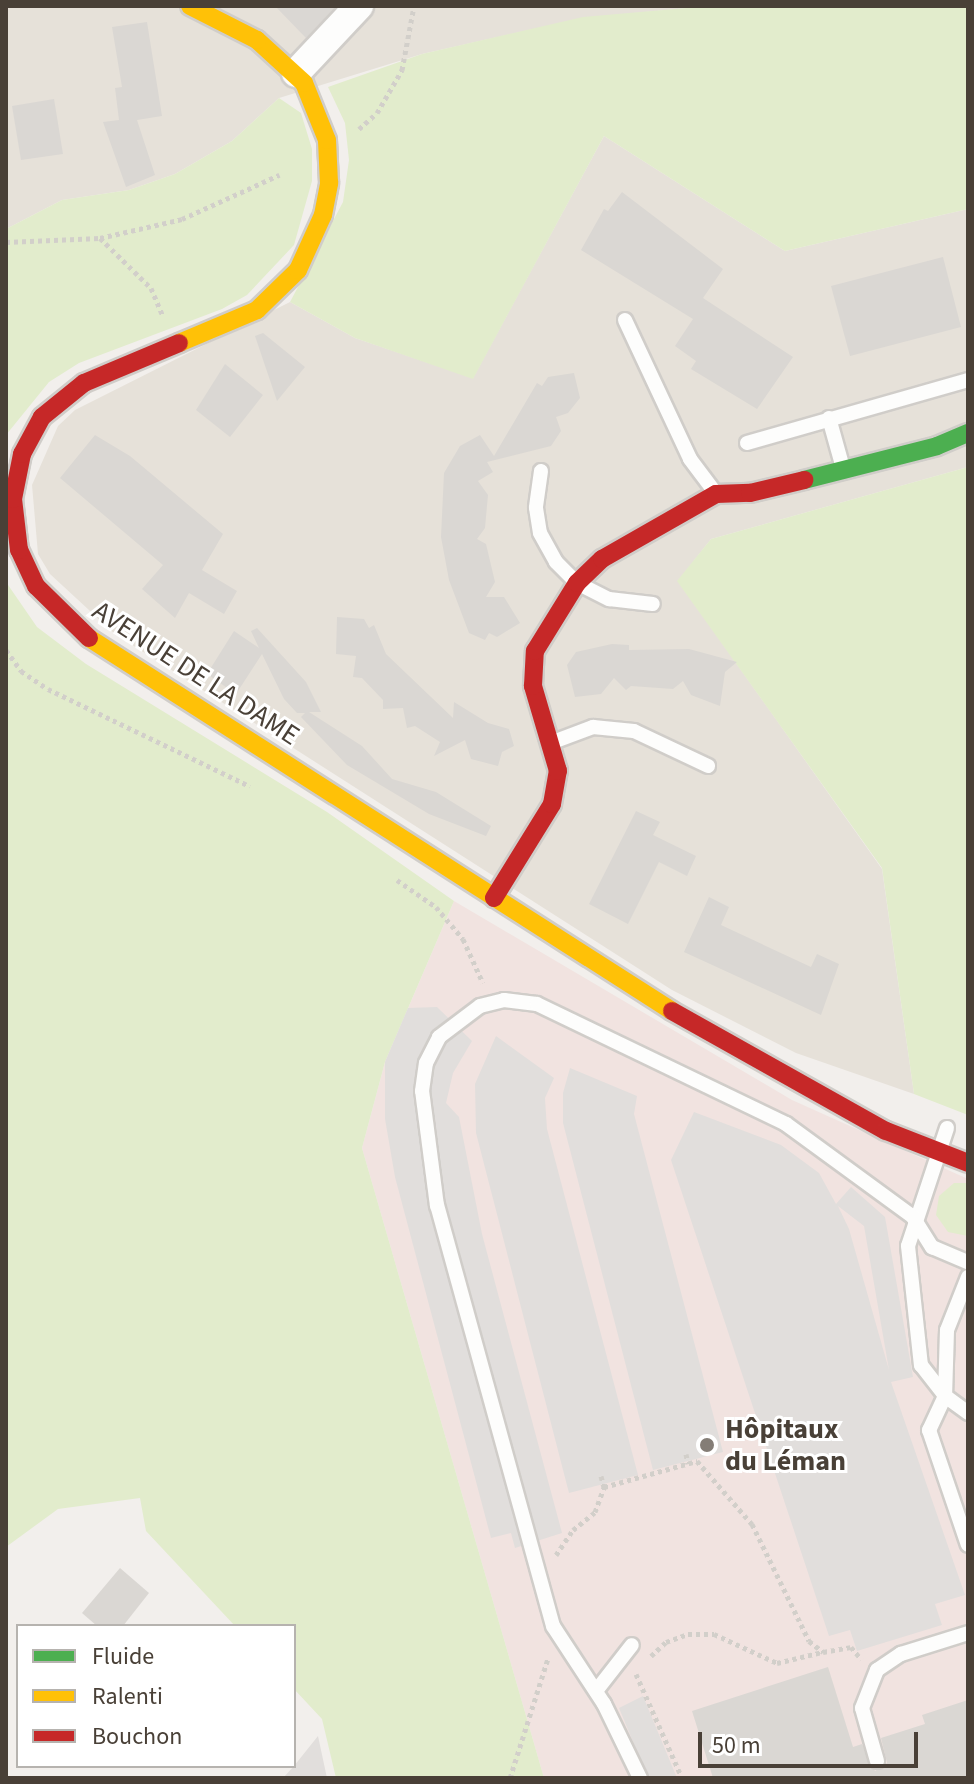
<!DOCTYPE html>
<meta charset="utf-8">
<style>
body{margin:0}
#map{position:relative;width:974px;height:1784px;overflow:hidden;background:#f2efec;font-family:"Source Sans 3",sans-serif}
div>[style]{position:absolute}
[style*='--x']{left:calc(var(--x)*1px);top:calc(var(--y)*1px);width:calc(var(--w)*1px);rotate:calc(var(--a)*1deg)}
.residential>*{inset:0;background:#e6e1d9}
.medical>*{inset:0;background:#f1e3e0}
.green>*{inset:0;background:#e2eccc}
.parking>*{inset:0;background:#e1dedc}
.building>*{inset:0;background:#dad7d3}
.path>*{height:5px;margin-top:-2.5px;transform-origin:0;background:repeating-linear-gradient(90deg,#d2cfca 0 4px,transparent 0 8px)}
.roads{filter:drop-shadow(2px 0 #d0cdc9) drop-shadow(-2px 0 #d0cdc9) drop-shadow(0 2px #d0cdc9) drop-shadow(0 -2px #d0cdc9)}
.lane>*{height:14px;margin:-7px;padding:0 7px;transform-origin:7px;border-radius:7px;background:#fdfdfc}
.street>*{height:28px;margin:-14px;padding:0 14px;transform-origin:14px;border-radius:14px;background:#fdfdfc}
.fast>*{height:18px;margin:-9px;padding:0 9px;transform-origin:9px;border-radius:9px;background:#4caf50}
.slow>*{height:18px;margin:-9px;padding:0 9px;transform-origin:9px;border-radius:9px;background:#ffc107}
.jam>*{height:18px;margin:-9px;padding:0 9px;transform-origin:9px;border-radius:9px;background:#c62828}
.dots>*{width:22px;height:22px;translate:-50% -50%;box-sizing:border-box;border:4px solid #fff;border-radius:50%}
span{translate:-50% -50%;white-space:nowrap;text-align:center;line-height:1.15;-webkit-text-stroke:6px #fff;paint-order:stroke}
.street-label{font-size:28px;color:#494037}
.poi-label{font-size:28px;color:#494037;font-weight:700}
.left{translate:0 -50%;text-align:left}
.frame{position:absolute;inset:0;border:8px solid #494037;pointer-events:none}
.legend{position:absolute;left:16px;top:1624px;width:280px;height:144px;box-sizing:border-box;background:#fff;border:2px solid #b6b3af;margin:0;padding:10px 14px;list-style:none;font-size:24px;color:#494037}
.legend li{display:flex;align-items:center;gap:16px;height:40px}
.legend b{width:40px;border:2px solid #b6b3af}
.scale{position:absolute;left:698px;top:1732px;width:220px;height:36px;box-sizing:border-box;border:4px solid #494037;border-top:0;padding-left:10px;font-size:24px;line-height:28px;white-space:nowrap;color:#494037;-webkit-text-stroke:6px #fff;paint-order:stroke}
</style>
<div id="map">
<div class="residential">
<i style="clip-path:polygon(6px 6px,709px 6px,583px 18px,422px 54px,279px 98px,232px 141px,175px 174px,129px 190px,62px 200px,6px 229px)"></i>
<i style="clip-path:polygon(604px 136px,785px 251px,968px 209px,968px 467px,711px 539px,678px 581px,882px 869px,914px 1094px,796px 1053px,672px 990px,115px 634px,50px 574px,38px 554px,32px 485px,58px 426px,75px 410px,290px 302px,355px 338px,473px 378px)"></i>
</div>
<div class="medical">
<i style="clip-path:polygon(454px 901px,792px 1100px,968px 1179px,968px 1778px,544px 1778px,362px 1148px,385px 1062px)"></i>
</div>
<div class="green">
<i style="clip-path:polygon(709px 6px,968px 6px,968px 209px,785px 251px,604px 136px,473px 379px,355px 338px,290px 302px,343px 202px,349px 160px,345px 123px,328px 87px,422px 54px,583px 17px)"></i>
<i style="clip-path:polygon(279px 98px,301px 113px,312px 149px,312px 181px,294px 245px,247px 295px,222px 309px,79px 363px,49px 382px,6px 435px,6px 229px,62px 200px,129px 190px,175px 174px,232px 141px)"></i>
<i style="clip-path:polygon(968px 467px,968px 1115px,914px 1094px,882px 868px,677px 581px,711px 539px)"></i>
<i style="clip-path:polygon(6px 582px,37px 627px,86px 664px,327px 812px,454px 901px,385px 1062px,362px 1148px,544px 1778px,336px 1778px,322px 1719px,294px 1689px,294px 1626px,235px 1626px,146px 1531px,140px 1498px,58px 1509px,6px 1547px)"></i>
<i style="clip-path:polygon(954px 1183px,968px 1183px,968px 1236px,948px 1232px,936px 1215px,939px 1196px)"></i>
</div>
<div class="parking">
<i style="clip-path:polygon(437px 1007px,472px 1041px,453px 1073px,446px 1103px,459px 1117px,482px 1234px,562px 1533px,515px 1548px,511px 1533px,491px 1538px,395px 1177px,385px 1119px,385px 1062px,408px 1008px)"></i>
<i style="clip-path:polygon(496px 1036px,554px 1078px,545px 1098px,547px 1129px,638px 1475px,569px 1493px,476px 1133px,475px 1084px)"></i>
<i style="clip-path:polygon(570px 1068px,637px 1096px,634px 1114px,723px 1452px,653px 1470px,563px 1123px,563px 1093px)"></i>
<i style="clip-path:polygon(evenodd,694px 1112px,781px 1145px,819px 1173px,836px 1204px,851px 1187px,885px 1217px,913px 1377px,891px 1382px,965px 1595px,935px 1604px,942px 1625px,857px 1651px,850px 1630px,829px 1636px,671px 1160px,694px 1112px,838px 1206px,864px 1226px,889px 1370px,849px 1229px,838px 1206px)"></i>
<i style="clip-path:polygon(643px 1696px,677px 1778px,648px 1778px,619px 1708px)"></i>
<i style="clip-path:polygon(318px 1736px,327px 1778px,283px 1778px,294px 1766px)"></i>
</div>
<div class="building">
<i style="clip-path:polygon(275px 6px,336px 6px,306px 38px)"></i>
<i style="clip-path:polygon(147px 22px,162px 116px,137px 120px,155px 175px,126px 187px,103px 122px,119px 120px,115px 88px,122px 87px,112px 27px)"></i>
<i style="clip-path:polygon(54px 99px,63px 154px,21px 160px,12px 106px)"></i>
<i style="clip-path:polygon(622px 192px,723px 269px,703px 298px,793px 357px,757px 409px,691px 369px,696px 361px,675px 346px,693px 319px,581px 250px,604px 209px,608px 211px)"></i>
<i style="clip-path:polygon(943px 257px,961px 327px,850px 356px,831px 286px)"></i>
<i style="clip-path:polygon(263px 333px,305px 367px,277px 401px,255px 336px)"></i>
<i style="clip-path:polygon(225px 364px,263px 395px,230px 437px,196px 410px)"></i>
<i style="clip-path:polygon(574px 373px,580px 398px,568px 413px,556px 417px,561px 431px,551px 446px,487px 462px,493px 472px,478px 481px,488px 495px,485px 528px,477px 539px,486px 544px,495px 582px,486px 597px,504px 597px,520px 623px,497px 637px,489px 633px,485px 640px,469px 633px,449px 580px,441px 537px,444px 473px,460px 446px,480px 435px,494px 456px,537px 383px,542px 386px,548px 377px)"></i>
<i style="clip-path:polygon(95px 435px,130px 456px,223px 534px,202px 570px,237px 591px,224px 614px,189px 593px,175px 618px,142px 589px,163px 565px,60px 478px)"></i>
<i style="clip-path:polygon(337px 617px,364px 619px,369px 628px,374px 625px,386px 654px,453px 718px,454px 702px,488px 723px,509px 729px,514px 746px,502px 752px,498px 766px,471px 759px,465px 740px,434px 756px,440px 742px,415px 726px,407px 728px,403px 708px,383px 709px,383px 700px,362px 678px,353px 677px,356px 656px,336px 654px)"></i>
<i style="clip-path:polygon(257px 628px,306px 682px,321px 712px,309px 712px,362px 746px,392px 779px,436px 792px,491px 826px,486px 836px,429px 814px,347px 765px,301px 717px,305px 713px,297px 713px,284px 699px,262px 654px,236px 694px,207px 674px,234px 631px,259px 648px,251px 631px)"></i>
<i style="clip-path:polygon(612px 644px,629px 645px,629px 650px,689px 649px,737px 662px,725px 672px,720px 706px,691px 695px,683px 681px,673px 689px,631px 686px,626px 690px,614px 678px,601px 694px,575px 697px,567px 665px,576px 652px)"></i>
<i style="clip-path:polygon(636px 811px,660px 822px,653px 835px,696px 856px,687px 876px,659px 862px,628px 924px,589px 904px)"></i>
<i style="clip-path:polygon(709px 897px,729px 907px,721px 925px,811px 967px,817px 954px,839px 964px,821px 1015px,684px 952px)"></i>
<i style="clip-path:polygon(120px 1568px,149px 1593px,123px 1626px,97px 1626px,82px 1613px)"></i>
<i style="clip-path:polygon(828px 1667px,853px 1747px,862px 1744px,875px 1771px,887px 1763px,881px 1738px,925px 1724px,922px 1715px,968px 1700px,968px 1778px,713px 1778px,692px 1711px)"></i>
</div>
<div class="path">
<i style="--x:359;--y:129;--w:24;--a:-42"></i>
<i style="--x:377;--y:113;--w:50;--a:-59.8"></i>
<i style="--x:402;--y:70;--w:65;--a:-79.4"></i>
<i style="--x:100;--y:238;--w:71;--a:44.4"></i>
<i style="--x:151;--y:288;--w:30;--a:67"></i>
<i style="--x:6;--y:242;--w:94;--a:-2.4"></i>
<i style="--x:100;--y:238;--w:84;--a:-13"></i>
<i style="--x:182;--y:219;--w:107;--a:-24.4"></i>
<i style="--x:6;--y:650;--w:26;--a:54"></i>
<i style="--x:21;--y:671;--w:32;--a:34"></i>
<i style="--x:48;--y:689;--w:224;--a:25.7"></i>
<i style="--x:397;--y:880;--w:47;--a:34.7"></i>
<i style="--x:436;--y:907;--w:42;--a:49.8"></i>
<i style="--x:463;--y:939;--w:48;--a:65.6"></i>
<i style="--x:686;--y:1454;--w:10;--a:79"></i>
<i style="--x:601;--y:1476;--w:11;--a:75"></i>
<i style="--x:556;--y:1555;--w:30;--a:-56"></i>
<i style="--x:573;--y:1530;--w:28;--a:-39"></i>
<i style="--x:595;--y:1512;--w:27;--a:-70"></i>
<i style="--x:604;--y:1487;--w:97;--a:-15.6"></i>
<i style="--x:697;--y:1461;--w:84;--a:48.9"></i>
<i style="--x:752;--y:1524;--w:130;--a:64"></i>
<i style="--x:809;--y:1641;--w:18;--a:38"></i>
<i style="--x:823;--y:1652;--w:28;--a:-10"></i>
<i style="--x:851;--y:1647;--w:16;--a:50"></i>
<i style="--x:651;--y:1656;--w:21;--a:-43"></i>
<i style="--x:666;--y:1642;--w:23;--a:-20"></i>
<i style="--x:688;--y:1634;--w:26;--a:0"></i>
<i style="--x:714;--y:1634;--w:69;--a:24.7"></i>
<i style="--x:777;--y:1663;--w:46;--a:-13.7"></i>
<i style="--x:636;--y:1674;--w:114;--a:66.1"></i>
<i style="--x:510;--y:1778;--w:126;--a:-72.4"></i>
</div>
<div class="roads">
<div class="lane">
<i style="--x:625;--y:320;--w:153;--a:64.9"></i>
<i style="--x:690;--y:459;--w:40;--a:53"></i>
<i style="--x:829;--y:418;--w:52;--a:74.4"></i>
<i style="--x:747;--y:443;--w:230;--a:-15.9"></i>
<i style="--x:541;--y:471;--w:37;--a:98"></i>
<i style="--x:536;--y:508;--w:25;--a:81"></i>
<i style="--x:540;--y:533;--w:33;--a:61"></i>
<i style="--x:556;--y:562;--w:30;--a:45"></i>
<i style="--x:577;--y:583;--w:36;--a:27"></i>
<i style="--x:609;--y:599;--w:44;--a:6.5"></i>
<i style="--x:553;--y:742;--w:43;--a:-20.6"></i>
<i style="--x:593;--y:727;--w:41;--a:5.6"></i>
<i style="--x:634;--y:731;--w:82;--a:25.3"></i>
<i style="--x:947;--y:1128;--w:124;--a:108.3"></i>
<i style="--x:908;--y:1246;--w:120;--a:83.8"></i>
<i style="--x:921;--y:1365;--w:39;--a:52"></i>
<i style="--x:945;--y:1396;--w:29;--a:36"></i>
<i style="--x:968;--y:1277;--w:57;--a:111.6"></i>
<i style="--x:947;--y:1330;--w:66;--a:91.7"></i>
<i style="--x:945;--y:1396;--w:38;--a:115"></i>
<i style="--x:929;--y:1430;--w:121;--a:71.3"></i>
<i style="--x:596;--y:1691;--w:58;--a:-52"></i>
<i style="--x:877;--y:1761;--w:55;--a:-105.8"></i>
<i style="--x:862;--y:1708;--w:41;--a:-68.5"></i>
<i style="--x:877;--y:1670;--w:29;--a:-34"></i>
<i style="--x:901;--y:1654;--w:70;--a:-17.4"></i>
<i style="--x:640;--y:1778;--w:82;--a:-115.9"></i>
<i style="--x:604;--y:1704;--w:93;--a:-123.2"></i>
<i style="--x:553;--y:1626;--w:436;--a:-105.4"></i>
<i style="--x:437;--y:1206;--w:116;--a:-97.4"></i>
<i style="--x:422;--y:1091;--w:28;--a:-82"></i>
<i style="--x:426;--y:1063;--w:29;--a:-63"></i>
<i style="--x:439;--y:1037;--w:51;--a:-37.1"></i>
<i style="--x:480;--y:1006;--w:25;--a:-14"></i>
<i style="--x:504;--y:1000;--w:33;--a:7"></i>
<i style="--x:537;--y:1004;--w:276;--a:25.7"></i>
<i style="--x:786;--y:1124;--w:157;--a:36.2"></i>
<i style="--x:913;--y:1217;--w:36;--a:58"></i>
<i style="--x:932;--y:1247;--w:39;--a:23"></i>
</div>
<div class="street">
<i style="--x:296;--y:73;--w:92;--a:-46.8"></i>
</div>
<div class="fast">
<i style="--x:804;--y:480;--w:137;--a:-14.3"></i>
<i style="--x:937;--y:446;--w:34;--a:-23"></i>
</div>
<div class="slow">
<i style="--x:179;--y:343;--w:85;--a:-22.9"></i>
<i style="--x:257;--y:310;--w:57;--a:-44.3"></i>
<i style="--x:298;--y:270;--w:60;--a:-65.6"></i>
<i style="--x:323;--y:215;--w:33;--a:-79"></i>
<i style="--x:329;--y:183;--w:43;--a:-92.7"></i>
<i style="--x:327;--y:140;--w:61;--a:-112"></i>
<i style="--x:304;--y:83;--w:64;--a:-137.5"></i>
<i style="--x:257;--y:40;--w:75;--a:-153.1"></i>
<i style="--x:89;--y:638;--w:692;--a:32.61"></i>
</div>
<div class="jam">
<i style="--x:89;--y:638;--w:74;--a:-135.5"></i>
<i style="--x:36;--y:586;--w:40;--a:-115"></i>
<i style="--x:19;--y:550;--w:51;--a:-96.7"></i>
<i style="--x:13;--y:499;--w:46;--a:-78.7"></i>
<i style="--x:22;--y:454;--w:42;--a:-61.6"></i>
<i style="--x:42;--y:417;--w:54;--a:-39"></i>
<i style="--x:84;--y:383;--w:103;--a:-22.8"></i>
<i style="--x:494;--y:898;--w:110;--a:-58.3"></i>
<i style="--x:552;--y:804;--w:34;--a:-80"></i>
<i style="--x:558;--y:771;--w:89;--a:-106.4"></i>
<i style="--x:533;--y:686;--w:35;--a:-87"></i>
<i style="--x:535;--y:651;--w:80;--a:-58.3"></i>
<i style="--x:577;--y:583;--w:35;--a:-44"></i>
<i style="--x:602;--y:559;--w:131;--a:-29.7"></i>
<i style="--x:716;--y:494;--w:34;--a:-2"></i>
<i style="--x:750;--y:493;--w:56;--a:-13.5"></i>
<i style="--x:672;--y:1011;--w:245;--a:29.3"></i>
<i style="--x:886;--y:1131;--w:88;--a:21.3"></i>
</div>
</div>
<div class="dots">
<i style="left:707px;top:1445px;background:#847d76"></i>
</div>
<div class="street-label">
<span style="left:196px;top:673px;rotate:33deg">AVENUE DE LA DAME</span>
</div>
<div class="poi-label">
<span class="left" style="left:725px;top:1445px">Hôpitaux<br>du Léman</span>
</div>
<div class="frame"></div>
<ul class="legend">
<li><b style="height:10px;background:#4caf50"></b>Fluide</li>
<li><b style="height:10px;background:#ffc107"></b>Ralenti</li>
<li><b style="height:10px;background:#c62828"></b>Bouchon</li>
</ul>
<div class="scale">50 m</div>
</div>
